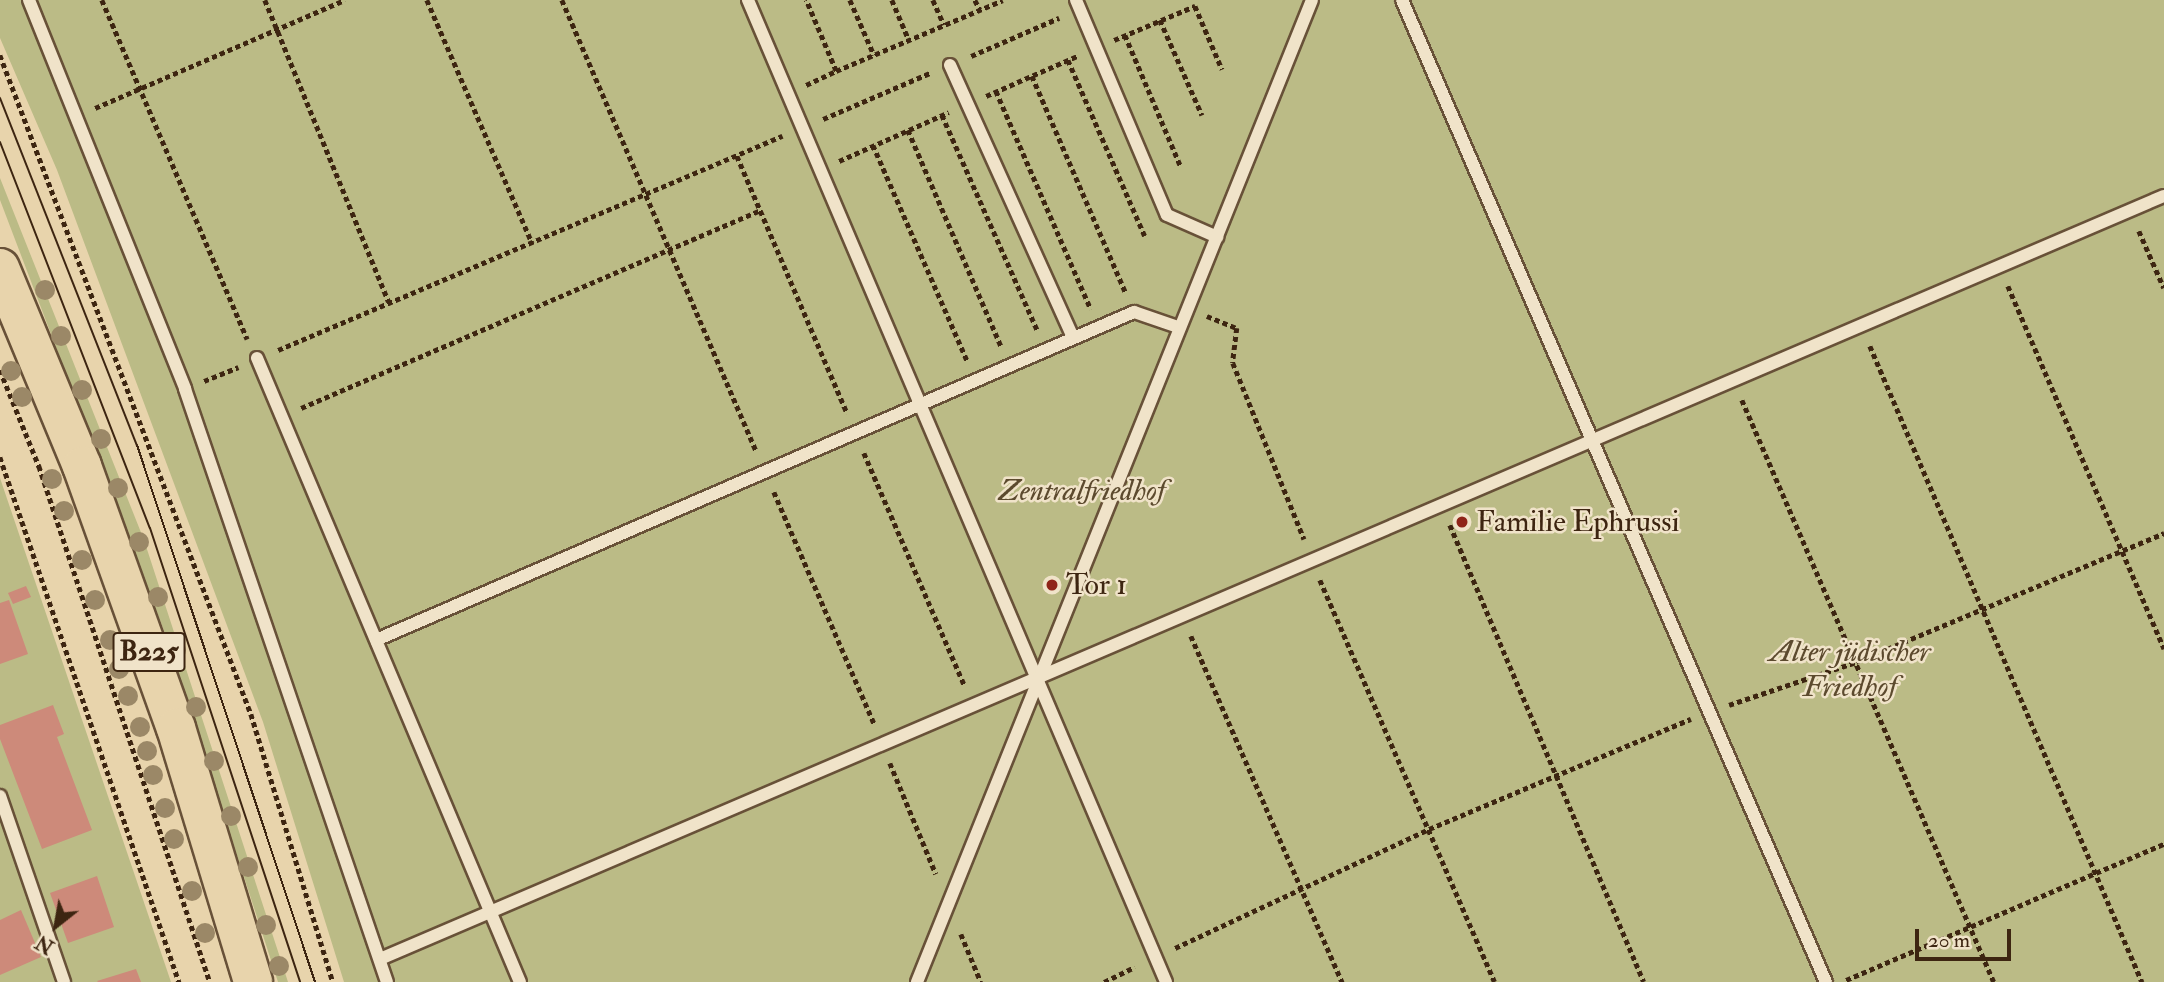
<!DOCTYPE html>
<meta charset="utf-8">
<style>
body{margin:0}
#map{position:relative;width:2164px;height:982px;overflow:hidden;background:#e8d4ac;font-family:"IM FELL Double Pica",serif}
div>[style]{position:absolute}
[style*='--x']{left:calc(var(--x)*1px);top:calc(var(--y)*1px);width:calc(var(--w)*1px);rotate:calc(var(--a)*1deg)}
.green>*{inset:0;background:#bbbb86}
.building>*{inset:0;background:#cd8a7a}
.path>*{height:4.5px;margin-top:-2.25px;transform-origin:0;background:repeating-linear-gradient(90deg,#3d2511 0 5px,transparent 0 8.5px)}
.roads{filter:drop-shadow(2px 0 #685138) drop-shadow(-2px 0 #685138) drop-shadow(0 2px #685138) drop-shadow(0 -2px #685138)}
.lane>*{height:12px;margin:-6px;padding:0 6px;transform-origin:6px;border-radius:6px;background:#f0e3c9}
.primary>*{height:38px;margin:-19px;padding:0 19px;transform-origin:19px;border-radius:19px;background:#e8d4ac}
.tram>*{height:2px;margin:-1px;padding:0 1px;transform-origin:1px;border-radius:1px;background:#3d2511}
.trees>*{width:20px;height:20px;margin:-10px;border-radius:50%;background:#9b8867}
.dots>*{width:19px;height:19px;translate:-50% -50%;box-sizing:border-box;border:4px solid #f0e3c9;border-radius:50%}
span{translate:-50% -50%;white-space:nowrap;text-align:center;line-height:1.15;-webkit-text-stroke:5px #f0e3c9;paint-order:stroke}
.shield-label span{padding:2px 5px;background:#f0e3c9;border:2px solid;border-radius:5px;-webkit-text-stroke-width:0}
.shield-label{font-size:28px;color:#3d2511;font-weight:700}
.park-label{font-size:30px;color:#5c4a2e;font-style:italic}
.poi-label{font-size:30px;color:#3d2511}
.left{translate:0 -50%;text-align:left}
.north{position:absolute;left:21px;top:891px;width:70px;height:70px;-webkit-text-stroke:5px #f0e3c9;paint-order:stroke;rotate:211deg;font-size:19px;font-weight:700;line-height:28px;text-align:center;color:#3d2511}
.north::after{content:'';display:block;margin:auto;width:24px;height:32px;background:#3d2511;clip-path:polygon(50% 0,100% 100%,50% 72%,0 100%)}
.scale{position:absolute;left:1915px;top:929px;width:96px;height:32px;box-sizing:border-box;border:4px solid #3d2511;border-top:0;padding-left:9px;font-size:21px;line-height:24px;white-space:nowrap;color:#3d2511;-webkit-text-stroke:5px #f0e3c9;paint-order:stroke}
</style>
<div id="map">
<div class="green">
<i style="clip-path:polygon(0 0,2164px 0,2164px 982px,344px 982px,263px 722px,57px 170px,0 38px)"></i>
<i style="clip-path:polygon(0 178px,144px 540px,288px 982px,278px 982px,166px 636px,0 200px)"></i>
<i style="clip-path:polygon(0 478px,171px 982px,0 982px)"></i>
</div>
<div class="building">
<i style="clip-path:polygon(26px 586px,31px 597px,13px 604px,8px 593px)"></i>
<i style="clip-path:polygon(9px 600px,28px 654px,0 664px,0 603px)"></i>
<i style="clip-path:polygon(53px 705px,64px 734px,57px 737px,92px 830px,42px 849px,0 739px,0 725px)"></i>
<i style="clip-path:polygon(97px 876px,114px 927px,68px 943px,50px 893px)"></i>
<i style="clip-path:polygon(21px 910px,41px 957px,0 975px,0 920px)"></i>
<i style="clip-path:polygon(136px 969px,141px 982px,98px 982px,97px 981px)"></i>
</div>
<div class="path">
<i style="--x:102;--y:0;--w:369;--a:66.8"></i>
<i style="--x:265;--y:0;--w:326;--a:67.7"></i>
<i style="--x:427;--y:0;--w:265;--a:66.6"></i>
<i style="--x:562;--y:0;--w:492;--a:66.7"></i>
<i style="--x:850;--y:0;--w:60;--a:66.4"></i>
<i style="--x:892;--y:0;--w:43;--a:67"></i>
<i style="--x:933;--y:0;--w:27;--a:66"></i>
<i style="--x:975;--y:0;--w:11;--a:63"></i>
<i style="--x:1160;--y:20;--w:104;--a:66.1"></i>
<i style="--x:1125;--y:35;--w:143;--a:67"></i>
<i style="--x:1114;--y:40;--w:88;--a:-22.8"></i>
<i style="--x:1195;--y:6;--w:69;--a:66.8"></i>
<i style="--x:0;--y:55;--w:705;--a:69.15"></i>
<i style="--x:251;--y:714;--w:280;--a:73"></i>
<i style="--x:971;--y:56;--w:96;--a:-23.4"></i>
<i style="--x:1068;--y:60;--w:192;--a:66.4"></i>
<i style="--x:836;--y:71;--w:181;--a:-23"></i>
<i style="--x:1032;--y:76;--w:236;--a:66.6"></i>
<i style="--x:806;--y:85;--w:33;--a:-25"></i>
<i style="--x:836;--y:71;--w:77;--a:-112.9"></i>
<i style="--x:996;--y:91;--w:238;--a:66.5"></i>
<i style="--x:986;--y:96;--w:99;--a:-23.7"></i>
<i style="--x:95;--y:108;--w:272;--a:-23.4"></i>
<i style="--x:942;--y:115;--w:237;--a:66.1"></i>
<i style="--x:823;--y:119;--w:116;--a:-23.3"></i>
<i style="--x:908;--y:130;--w:237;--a:66.7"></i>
<i style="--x:873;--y:145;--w:237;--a:66.4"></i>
<i style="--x:737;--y:156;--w:280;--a:66.8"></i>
<i style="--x:839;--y:161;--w:120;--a:-24"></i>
<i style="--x:2139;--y:231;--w:62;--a:66.3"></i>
<i style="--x:2008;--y:286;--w:395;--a:66.7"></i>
<i style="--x:1207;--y:316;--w:32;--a:22"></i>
<i style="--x:1237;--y:328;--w:35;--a:97"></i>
<i style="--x:1233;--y:363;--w:190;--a:68"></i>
<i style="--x:1870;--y:346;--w:692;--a:66.84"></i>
<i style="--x:278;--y:350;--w:548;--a:-23.01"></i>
<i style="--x:0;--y:370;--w:104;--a:67.9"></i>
<i style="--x:39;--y:466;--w:544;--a:71.67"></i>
<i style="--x:204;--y:381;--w:37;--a:-22"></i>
<i style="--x:1742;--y:400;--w:634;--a:66.59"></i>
<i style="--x:301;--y:408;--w:500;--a:-23.3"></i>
<i style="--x:864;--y:453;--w:254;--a:66.6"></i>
<i style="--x:0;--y:457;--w:555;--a:71.17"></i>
<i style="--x:774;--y:492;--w:254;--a:66.6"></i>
<i style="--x:1450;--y:525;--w:496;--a:67"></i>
<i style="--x:1320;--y:580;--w:438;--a:66.5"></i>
<i style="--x:1191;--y:636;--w:378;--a:66.4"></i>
<i style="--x:1729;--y:705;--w:134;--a:-18.7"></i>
<i style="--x:1856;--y:662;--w:334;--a:-22.7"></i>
<i style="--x:890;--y:763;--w:120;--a:67.5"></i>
<i style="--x:961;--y:934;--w:52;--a:67.4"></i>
<i style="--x:1175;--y:948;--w:280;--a:-25.1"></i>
<i style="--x:1429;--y:829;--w:284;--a:-22.8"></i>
<i style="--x:1846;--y:980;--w:346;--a:-23.2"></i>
<i style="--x:1104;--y:982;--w:34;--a:-26"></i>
</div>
<div class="roads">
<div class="lane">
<i style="--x:29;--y:0;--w:419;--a:68.1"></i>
<i style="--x:185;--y:389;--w:626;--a:71.19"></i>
<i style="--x:748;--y:0;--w:1067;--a:66.94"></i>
<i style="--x:1076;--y:0;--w:233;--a:67.1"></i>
<i style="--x:1167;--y:215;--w:55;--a:23.7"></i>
<i style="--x:1402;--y:0;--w:1070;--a:66.65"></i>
<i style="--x:950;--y:65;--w:299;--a:65.7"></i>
<i style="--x:257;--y:358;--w:677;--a:67.15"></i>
<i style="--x:376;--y:640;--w:826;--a:-23.4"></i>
<i style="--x:1134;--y:312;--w:46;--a:18.8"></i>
<i style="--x:0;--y:796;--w:197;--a:71"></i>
<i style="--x:380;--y:959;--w:1940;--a:-23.16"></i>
<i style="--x:917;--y:982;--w:1058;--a:-68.09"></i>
</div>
<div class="primary">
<i style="--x:0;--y:268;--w:214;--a:67.5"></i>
<i style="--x:82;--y:466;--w:278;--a:70.3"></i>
<i style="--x:176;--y:728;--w:265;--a:73.1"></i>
</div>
</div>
<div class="tram">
<i style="--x:0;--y:98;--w:373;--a:68.5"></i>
<i style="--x:137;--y:445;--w:566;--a:71.66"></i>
<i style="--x:0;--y:142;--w:414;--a:68.8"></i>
<i style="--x:150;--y:528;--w:478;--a:71.7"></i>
</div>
<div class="trees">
<i style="left:45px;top:290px"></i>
<i style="left:61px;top:336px"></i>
<i style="left:11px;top:371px"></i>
<i style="left:82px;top:390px"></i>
<i style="left:22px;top:397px"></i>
<i style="left:101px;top:439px"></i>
<i style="left:52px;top:479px"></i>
<i style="left:118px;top:488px"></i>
<i style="left:64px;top:511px"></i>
<i style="left:139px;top:542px"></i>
<i style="left:82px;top:560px"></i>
<i style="left:158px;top:597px"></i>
<i style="left:95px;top:600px"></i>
<i style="left:110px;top:640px"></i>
<i style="left:176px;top:650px"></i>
<i style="left:119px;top:669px"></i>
<i style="left:128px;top:696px"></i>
<i style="left:196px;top:707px"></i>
<i style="left:140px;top:727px"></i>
<i style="left:147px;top:751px"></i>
<i style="left:214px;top:761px"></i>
<i style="left:153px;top:775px"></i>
<i style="left:165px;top:808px"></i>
<i style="left:231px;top:816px"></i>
<i style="left:174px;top:839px"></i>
<i style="left:248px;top:867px"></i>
<i style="left:192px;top:891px"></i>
<i style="left:266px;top:925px"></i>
<i style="left:205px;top:933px"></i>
<i style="left:279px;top:966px"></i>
</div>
<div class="dots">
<i style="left:1462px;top:522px;background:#8f2418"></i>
<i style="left:1052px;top:585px;background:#8f2418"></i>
</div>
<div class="shield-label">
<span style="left:149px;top:652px">B225</span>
</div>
<div class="park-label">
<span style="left:1082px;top:491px">Zentralfriedhof</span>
<span style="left:1850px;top:669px">Alter jüdischer<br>Friedhof</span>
</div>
<div class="poi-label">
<span class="left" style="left:1476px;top:522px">Familie Ephrussi</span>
<span class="left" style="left:1066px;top:585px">Tor 1</span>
</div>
<div class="north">N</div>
<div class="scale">20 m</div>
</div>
